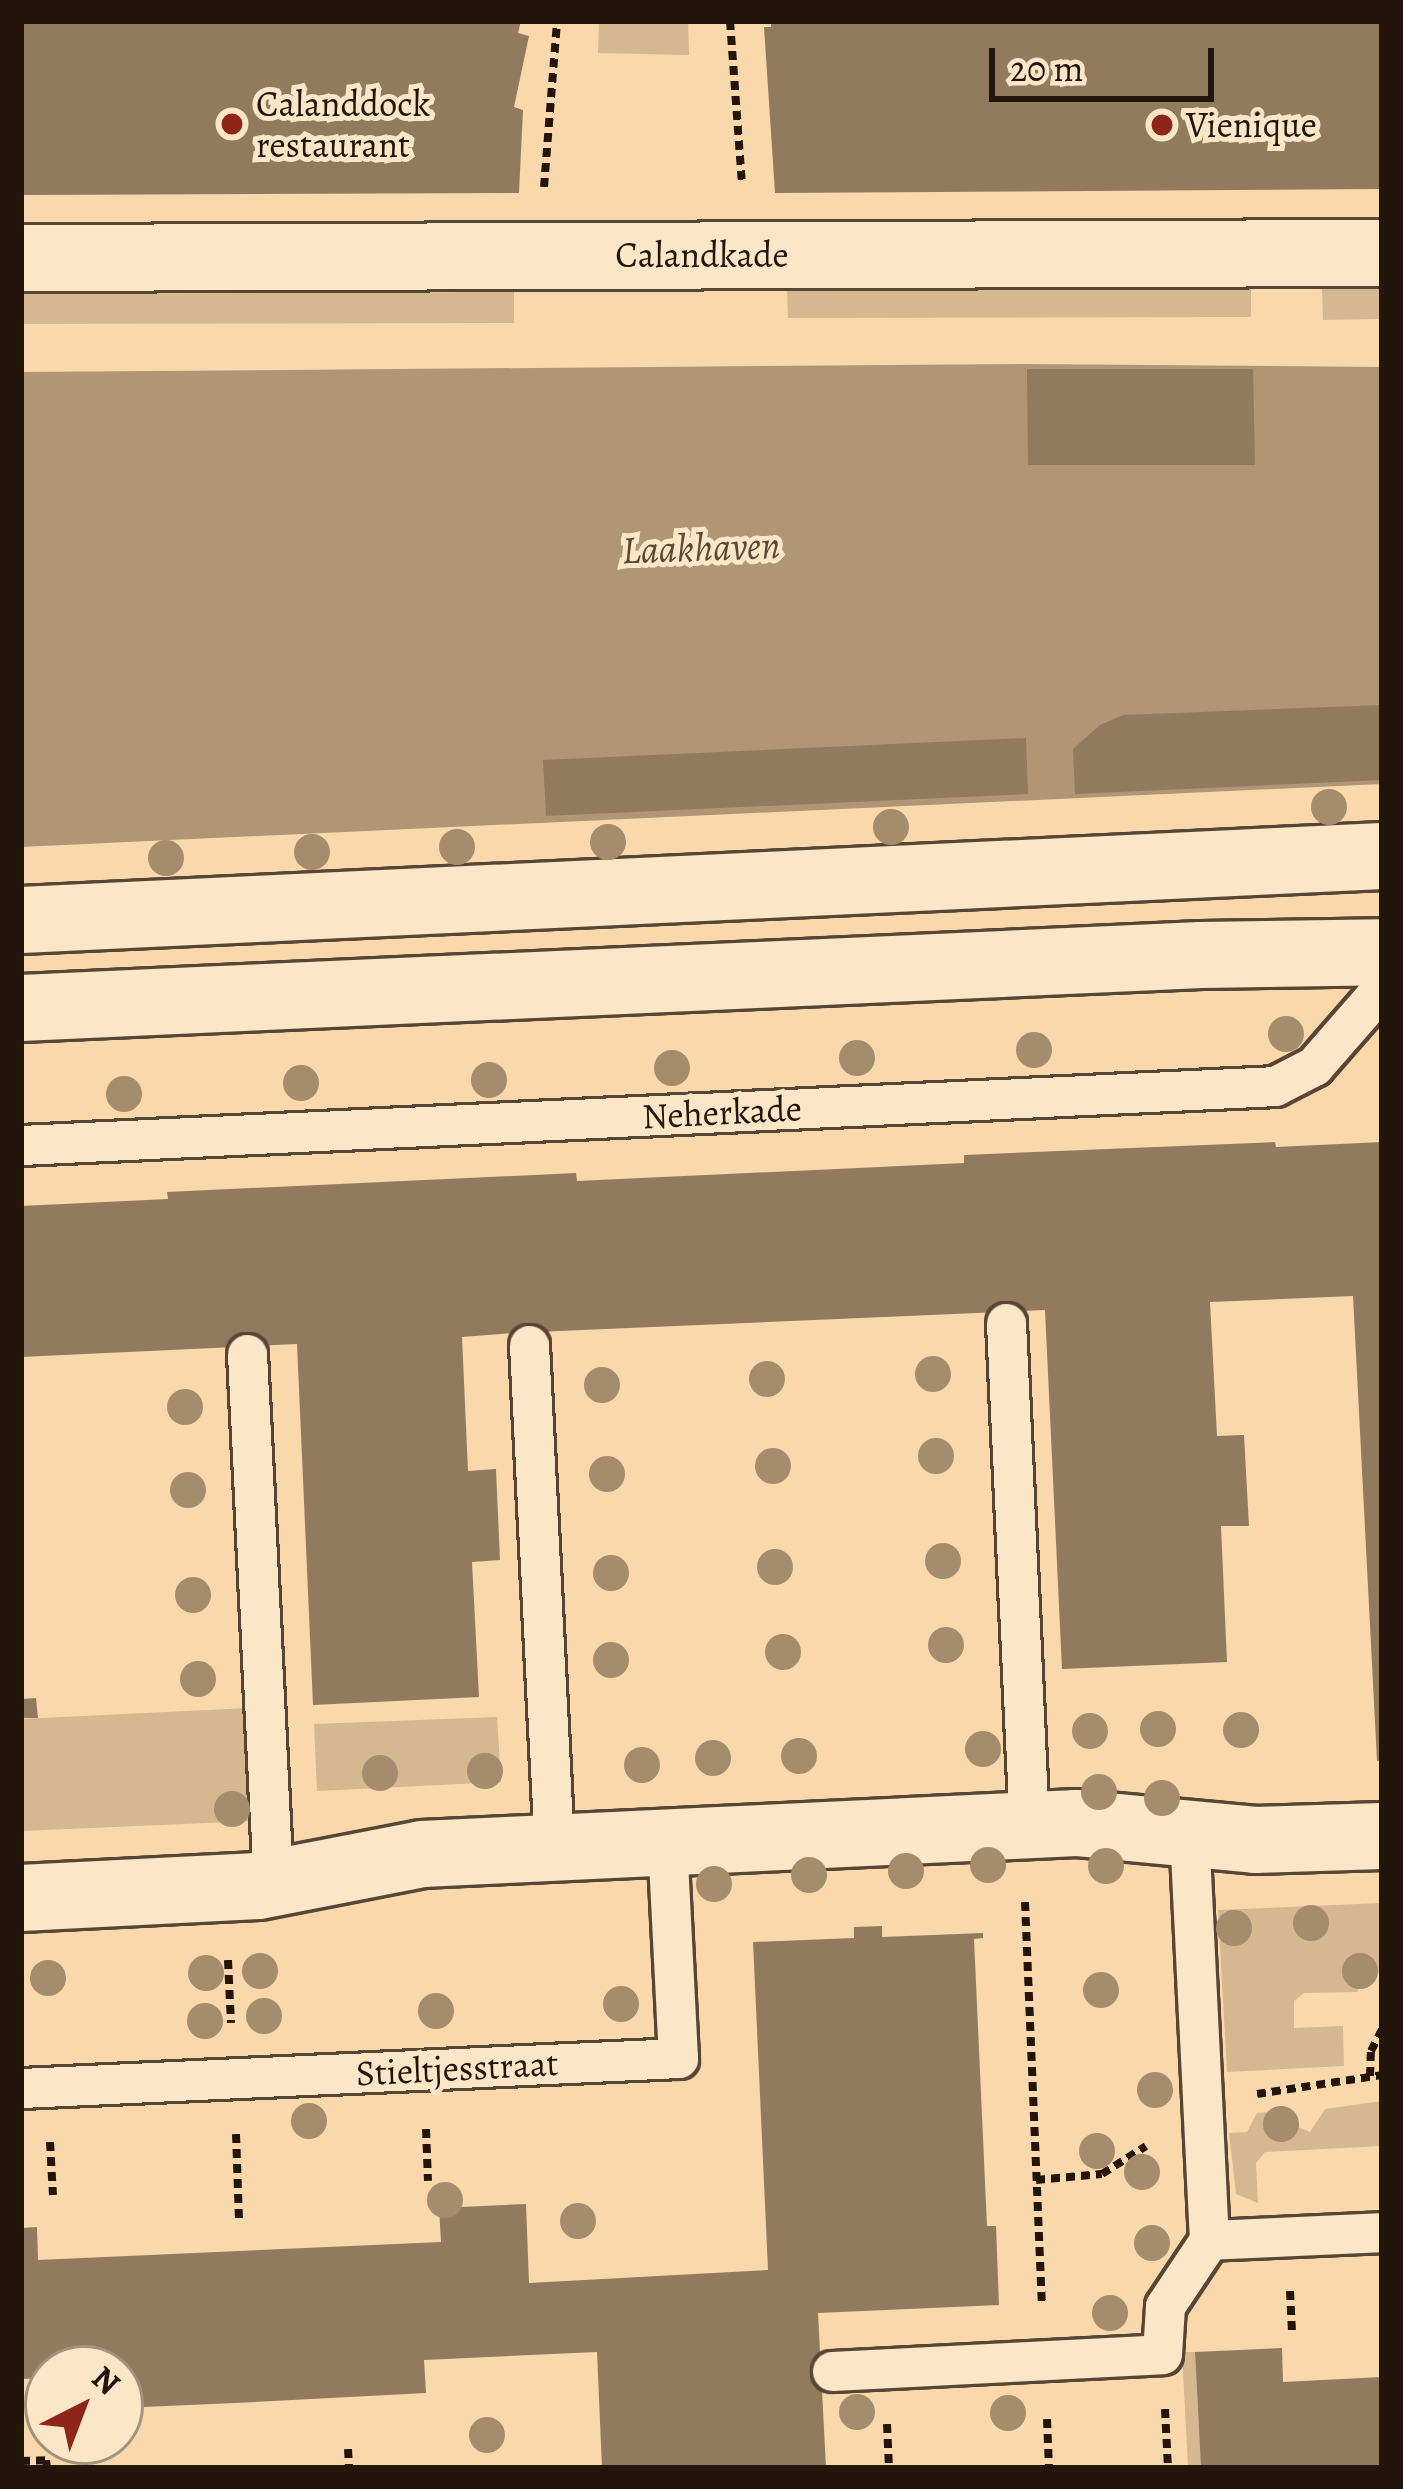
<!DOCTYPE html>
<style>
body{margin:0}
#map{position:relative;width:1403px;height:2489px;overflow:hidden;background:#f9d9ab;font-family:Alegreya,serif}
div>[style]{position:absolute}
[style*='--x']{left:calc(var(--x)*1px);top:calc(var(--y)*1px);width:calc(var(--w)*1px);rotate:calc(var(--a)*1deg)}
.green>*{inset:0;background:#d5b890}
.water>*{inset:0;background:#b09675}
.building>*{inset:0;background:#927a5f}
.path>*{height:8px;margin-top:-4px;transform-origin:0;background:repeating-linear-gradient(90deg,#23140c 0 9px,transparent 0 15px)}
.roads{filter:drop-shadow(3px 0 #584534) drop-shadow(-3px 0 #584534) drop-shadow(0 3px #584534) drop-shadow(0 -3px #584534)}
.lane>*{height:39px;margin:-19.5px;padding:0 19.5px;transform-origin:19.5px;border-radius:19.5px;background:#fbe6c8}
.street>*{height:66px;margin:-33px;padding:0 33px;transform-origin:33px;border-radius:33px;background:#fbe6c8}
.secondary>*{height:66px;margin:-33px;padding:0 33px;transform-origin:33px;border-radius:33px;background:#fbe6c8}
.trees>*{width:36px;height:36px;margin:-18px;border-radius:50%;background:#a58c6d}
.dots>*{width:33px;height:33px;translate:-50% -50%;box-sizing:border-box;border:6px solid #fbe6c8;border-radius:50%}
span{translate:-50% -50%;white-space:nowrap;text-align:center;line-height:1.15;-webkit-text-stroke:10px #fbe6c8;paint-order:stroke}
.poi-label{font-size:36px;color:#23140c}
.left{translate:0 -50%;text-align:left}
.street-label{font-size:36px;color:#23140c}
.water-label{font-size:39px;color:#5b4836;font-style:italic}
.frame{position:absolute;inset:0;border:24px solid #23140c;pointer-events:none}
.north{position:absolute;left:24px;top:2345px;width:120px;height:120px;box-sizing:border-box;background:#fbe6c8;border:3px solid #a5927d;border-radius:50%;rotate:42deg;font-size:33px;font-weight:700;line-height:48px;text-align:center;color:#23140c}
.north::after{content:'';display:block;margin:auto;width:42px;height:54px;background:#8f2418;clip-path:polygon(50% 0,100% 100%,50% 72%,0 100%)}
.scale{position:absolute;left:989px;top:48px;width:225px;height:54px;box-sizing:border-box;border:6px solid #23140c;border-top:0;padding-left:15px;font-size:36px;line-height:42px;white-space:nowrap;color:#23140c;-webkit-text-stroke:9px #fbe6c8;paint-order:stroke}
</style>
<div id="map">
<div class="green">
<i style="clip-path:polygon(599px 21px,688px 21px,689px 55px,598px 53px)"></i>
<i style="clip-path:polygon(1251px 287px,1251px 317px,788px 318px,787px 289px)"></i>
<i style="clip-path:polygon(1382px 288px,1382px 319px,1323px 320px,1322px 289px)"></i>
<i style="clip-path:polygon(514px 292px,514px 323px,21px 324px,21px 294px)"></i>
<i style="clip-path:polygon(248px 1708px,254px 1821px,21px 1831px,21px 1719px)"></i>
<i style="clip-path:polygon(497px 1717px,501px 1782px,317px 1791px,314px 1724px)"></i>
<i style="clip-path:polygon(1382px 1903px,1382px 1972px,1366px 1975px,1357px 1992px,1304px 1993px,1294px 2001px,1294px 2028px,1343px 2026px,1344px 2066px,1227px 2072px,1218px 1910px)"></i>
<i style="clip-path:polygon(1382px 2101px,1382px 2146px,1265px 2152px,1256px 2163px,1258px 2203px,1236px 2194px,1229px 2133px,1247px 2132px,1257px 2113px,1290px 2110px,1298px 2127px,1310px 2132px,1325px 2109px)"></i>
<i style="clip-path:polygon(1182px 2352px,1195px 2352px,1201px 2468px,1188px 2468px)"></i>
</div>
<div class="water">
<i style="clip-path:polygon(1027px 364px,1382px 367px,1382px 784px,21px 847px,21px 372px)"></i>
</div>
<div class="building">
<i style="clip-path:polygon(21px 21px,521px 21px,518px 33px,529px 36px,514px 107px,523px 110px,519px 193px,21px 195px)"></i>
<i style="clip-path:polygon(771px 21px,1382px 21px,1382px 189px,775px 193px,764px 27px,771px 27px)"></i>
<i style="clip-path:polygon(1027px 369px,1253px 369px,1255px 465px,1028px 465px)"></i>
<i style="clip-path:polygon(1382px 705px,1382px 780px,1075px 794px,1073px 749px,1100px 725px,1123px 715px)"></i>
<i style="clip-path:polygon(1026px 738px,1028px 794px,546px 816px,543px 760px)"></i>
<i style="clip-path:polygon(1275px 1142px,1276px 1147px,1382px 1142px,1382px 1760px,1377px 1761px,1353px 1296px,1210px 1302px,1217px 1436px,1244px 1435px,1249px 1526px,1221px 1526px,1227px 1662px,1062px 1669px,1045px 1310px,512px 1333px,462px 1337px,468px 1471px,496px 1469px,500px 1560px,472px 1562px,479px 1697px,313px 1705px,297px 1344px,21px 1357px,21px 1206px,168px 1199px,167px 1192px,576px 1173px,577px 1181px,964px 1163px,964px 1155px)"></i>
<i style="clip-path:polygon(36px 1698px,38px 1718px,21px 1718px,21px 1699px)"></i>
<i style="clip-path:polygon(882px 1926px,882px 1937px,983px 1933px,983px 1938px,974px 1939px,987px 2226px,996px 2226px,999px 2305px,818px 2313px,826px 2468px,602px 2468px,597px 2352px,424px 2360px,426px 2393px,235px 2403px,120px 2408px,120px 2369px,48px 2369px,48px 2378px,21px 2379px,21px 2228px,37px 2227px,38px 2260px,441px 2242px,439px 2208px,526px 2204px,529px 2283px,768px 2270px,753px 1942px,854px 1938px,854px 1927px)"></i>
<i style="clip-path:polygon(1282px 2348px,1283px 2382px,1382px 2377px,1382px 2468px,1201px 2468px,1195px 2352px)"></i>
</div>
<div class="path">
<i style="--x:730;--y:21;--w:163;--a:85.8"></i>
<i style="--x:544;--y:187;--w:167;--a:-85.5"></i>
<i style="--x:1025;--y:1902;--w:400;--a:87.6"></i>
<i style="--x:228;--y:1960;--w:63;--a:87.3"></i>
<i style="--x:1370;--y:2076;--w:25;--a:-88"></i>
<i style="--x:1371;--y:2051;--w:25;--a:-63"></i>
<i style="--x:1257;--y:2094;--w:126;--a:-8.6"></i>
<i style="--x:426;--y:2129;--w:52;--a:87.8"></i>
<i style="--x:236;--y:2134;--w:88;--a:88"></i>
<i style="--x:50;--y:2142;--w:53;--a:86.8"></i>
<i style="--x:1036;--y:2180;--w:66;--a:-5.2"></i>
<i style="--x:1102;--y:2174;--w:52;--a:-32.5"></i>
<i style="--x:1290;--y:2291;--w:41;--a:87.2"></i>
<i style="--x:1165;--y:2409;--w:59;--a:87.1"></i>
<i style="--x:1047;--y:2419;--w:49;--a:87.7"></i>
<i style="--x:887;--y:2424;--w:44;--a:87.4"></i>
<i style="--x:348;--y:2449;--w:19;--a:87"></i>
<i style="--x:21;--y:2461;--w:25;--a:-2"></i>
<i style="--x:46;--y:2460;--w:8;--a:83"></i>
</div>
<div class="roads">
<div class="lane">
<i style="--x:21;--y:1145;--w:1255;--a:-2.69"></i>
<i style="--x:1275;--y:1086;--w:44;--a:-27.1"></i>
<i style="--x:1314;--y:1066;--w:103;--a:-48.9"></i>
<i style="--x:1006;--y:1323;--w:503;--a:87.38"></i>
<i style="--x:529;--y:1345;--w:504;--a:87.15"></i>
<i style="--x:247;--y:1354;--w:529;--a:87.18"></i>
<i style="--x:1189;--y:1832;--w:408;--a:87.2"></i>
<i style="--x:1209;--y:2240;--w:173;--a:-2.6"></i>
<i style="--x:21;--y:2088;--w:658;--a:-2.61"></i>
<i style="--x:678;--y:2058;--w:215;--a:-92.9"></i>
<i style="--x:832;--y:2371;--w:330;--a:-2.9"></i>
<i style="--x:1162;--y:2354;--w:48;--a:-86.4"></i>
<i style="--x:1165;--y:2306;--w:79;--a:-56.3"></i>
</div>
<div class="street">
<i style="--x:21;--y:258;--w:1361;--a:-0.21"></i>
<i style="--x:21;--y:1898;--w:237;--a:-2.9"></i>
<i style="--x:258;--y:1886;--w:167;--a:-11"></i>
<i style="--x:422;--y:1854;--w:655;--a:-2.71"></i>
<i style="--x:1076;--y:1823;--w:180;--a:5.4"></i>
<i style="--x:1255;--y:1840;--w:127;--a:-1.8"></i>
</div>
<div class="secondary">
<i style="--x:21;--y:920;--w:1363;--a:-2.69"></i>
<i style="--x:21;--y:1008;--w:1181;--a:-2.57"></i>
<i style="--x:1201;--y:955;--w:181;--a:-0.9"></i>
</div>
</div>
<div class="trees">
<i style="left:1329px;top:807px"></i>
<i style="left:891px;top:827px"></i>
<i style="left:608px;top:842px"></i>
<i style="left:457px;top:847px"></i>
<i style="left:312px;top:852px"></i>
<i style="left:166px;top:858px"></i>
<i style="left:1286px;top:1034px"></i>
<i style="left:1034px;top:1050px"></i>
<i style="left:857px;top:1058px"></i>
<i style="left:672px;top:1068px"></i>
<i style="left:489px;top:1080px"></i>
<i style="left:301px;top:1083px"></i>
<i style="left:124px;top:1094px"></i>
<i style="left:933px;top:1374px"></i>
<i style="left:767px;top:1379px"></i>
<i style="left:602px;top:1385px"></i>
<i style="left:185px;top:1407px"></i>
<i style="left:936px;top:1456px"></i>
<i style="left:773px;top:1466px"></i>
<i style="left:607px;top:1474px"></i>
<i style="left:188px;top:1490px"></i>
<i style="left:943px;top:1561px"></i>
<i style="left:775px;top:1567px"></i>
<i style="left:611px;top:1573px"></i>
<i style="left:193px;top:1595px"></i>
<i style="left:946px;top:1645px"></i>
<i style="left:783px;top:1652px"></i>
<i style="left:611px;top:1660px"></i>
<i style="left:198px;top:1679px"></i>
<i style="left:1158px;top:1729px"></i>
<i style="left:1241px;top:1730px"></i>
<i style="left:1090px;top:1731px"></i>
<i style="left:983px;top:1749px"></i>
<i style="left:799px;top:1756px"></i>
<i style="left:713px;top:1758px"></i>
<i style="left:642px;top:1765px"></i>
<i style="left:485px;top:1771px"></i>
<i style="left:380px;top:1773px"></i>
<i style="left:1099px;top:1792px"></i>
<i style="left:1162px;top:1798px"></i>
<i style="left:232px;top:1809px"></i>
<i style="left:988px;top:1865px"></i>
<i style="left:1106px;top:1866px"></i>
<i style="left:906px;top:1871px"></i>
<i style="left:809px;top:1875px"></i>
<i style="left:714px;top:1884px"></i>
<i style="left:1311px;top:1923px"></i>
<i style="left:1234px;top:1928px"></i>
<i style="left:260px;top:1971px"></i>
<i style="left:1360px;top:1971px"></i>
<i style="left:206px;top:1973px"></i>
<i style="left:48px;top:1978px"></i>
<i style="left:1101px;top:1990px"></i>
<i style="left:621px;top:2004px"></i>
<i style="left:436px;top:2011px"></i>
<i style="left:264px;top:2016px"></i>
<i style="left:205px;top:2021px"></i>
<i style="left:1155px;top:2090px"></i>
<i style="left:309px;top:2121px"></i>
<i style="left:1281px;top:2124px"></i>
<i style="left:1097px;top:2151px"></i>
<i style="left:1142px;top:2172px"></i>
<i style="left:445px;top:2200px"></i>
<i style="left:578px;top:2221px"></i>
<i style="left:1152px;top:2243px"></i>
<i style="left:1110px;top:2313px"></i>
<i style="left:857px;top:2412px"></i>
<i style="left:1008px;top:2413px"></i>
<i style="left:487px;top:2435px"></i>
</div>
<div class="dots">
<i style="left:232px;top:124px;background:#8f2418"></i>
<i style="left:1162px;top:125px;background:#8f2418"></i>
</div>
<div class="poi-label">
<span class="left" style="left:256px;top:124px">Calanddock<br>restaurant</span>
<span class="left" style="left:1186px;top:125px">Vienique</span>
</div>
<div class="street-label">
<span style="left:702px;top:255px">Calandkade</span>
<span style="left:722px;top:1112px;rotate:-3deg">Neherkade</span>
<span style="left:457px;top:2068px;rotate:-3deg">Stieltjesstraat</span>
</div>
<div class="water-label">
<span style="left:701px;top:548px;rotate:-2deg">Laakhaven</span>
</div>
<div class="frame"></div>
<div class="north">N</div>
<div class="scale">20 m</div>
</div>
